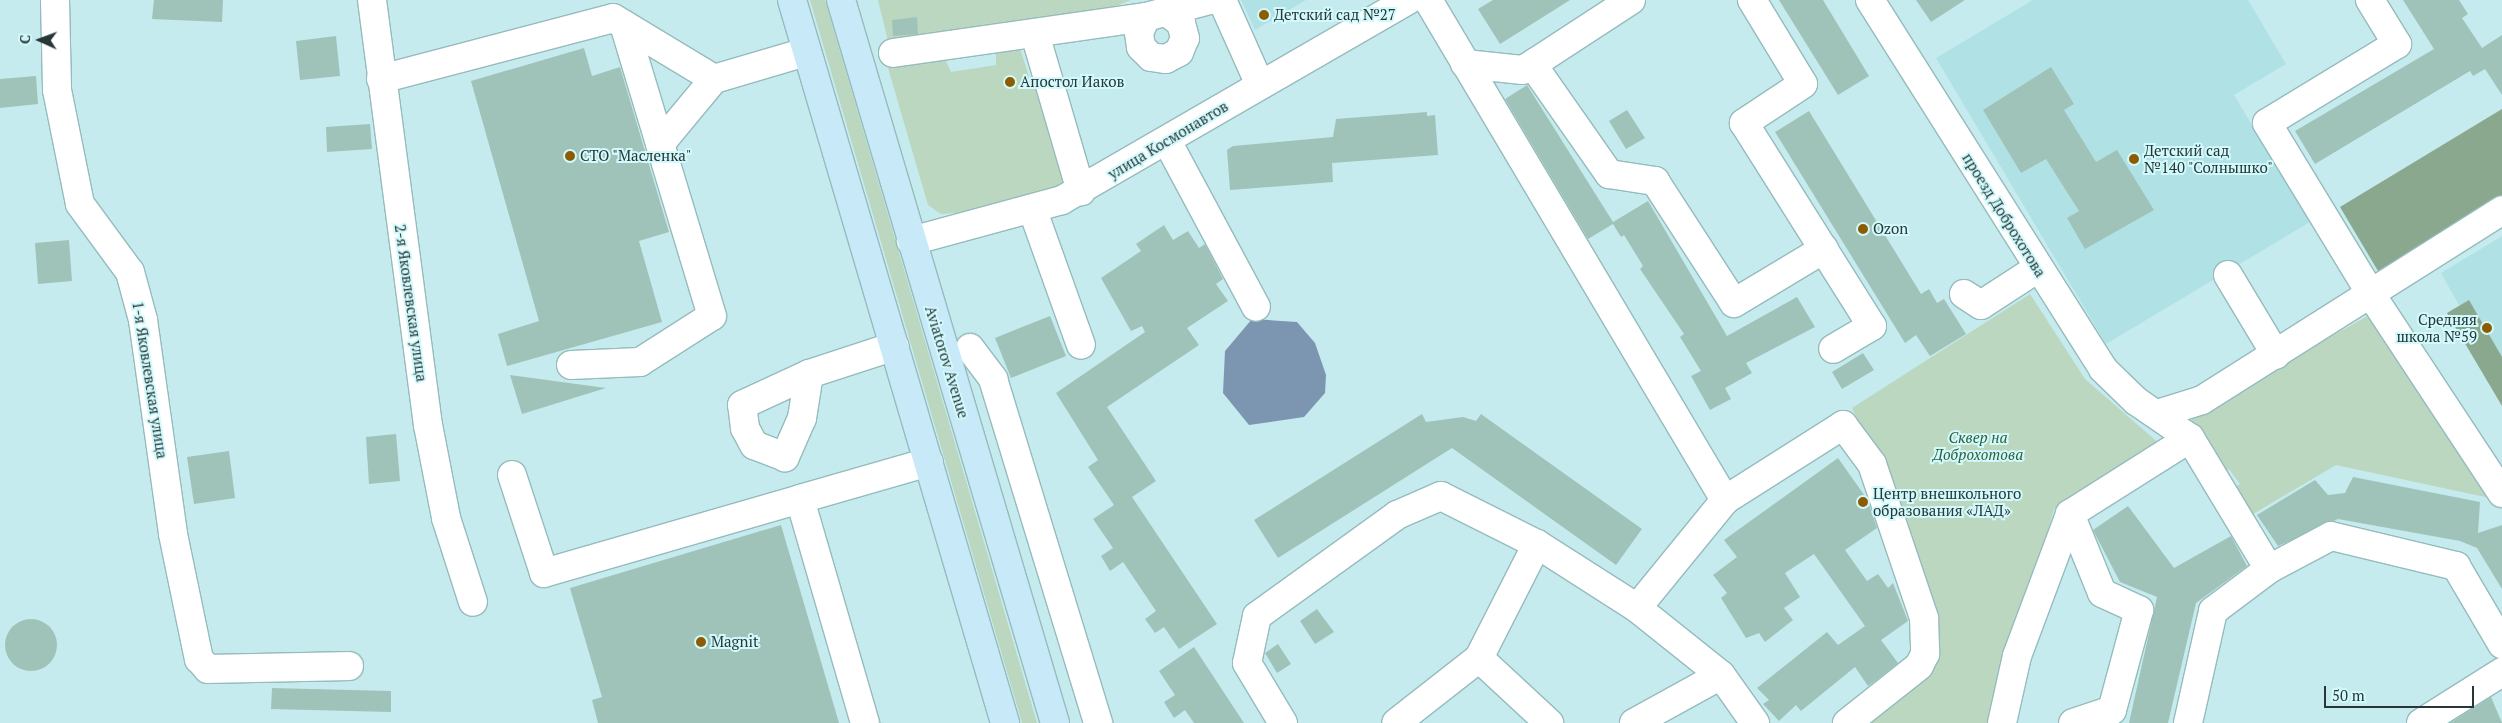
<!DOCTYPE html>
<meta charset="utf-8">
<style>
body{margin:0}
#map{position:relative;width:2502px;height:723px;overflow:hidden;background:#c5ebee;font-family:"PT Serif",serif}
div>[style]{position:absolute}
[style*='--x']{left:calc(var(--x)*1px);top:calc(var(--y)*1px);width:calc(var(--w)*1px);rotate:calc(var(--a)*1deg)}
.built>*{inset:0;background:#b0e1e4}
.green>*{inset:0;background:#bbd7c0}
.forest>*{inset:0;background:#89a88e}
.water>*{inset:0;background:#7c95b1}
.building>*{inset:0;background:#a0c3b9}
.round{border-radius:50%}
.roads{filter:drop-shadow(1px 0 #95bbbd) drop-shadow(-1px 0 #95bbbd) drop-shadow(0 1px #95bbbd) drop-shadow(0 -1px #95bbbd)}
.minor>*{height:28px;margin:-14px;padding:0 14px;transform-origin:14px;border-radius:14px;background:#fff}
.major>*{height:28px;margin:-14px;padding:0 14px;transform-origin:14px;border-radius:14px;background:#c7e9f8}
.dots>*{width:14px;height:14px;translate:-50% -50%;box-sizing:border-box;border:2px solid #d2f9fb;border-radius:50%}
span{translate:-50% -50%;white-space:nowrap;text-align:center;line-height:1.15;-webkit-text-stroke:4px #d2f9fb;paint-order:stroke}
.poi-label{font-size:15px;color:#273637}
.left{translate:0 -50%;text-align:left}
.right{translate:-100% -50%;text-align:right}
.street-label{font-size:15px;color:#273637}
.park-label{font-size:15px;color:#2d5e39;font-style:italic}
.north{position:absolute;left:15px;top:15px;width:50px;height:50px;-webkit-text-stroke:4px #d2f9fb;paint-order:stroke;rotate:272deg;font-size:14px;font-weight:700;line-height:20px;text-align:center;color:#273637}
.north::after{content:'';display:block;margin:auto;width:18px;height:22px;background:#273637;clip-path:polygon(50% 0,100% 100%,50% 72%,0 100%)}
.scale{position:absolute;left:2324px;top:686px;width:150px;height:22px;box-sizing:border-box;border:2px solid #273637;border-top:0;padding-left:6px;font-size:15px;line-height:18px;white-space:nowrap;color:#273637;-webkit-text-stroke:4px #d2f9fb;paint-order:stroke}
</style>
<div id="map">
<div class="built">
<i style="clip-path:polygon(1241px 0,1306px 0,1255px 30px)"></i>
<i style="clip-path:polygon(2033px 0,2248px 0,2286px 64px,2234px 95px,2310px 222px,2106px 344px,1936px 58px)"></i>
<i style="clip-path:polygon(2502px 236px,2502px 382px,2441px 273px)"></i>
</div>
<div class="green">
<i style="clip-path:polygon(810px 0,825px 0,1037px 723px,1022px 723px)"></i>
<i style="clip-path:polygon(878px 0,1131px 0,1064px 27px,888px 41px)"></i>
<i style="clip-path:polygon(1019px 45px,1030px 80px,1039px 76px,1067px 189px,1014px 209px,941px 214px,928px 205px,888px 68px,943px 55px,951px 72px,996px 65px,996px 48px)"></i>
<i style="clip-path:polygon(2030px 294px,2085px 379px,2162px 446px,2054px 509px,1994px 723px,1859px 723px,1940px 659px,1905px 527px,1852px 408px)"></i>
<i style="clip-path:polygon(2366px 317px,2382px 324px,2499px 500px,2336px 465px,2248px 517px,2230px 490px,2240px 484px,2229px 469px,2219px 475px,2216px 454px,2195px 434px,2191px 421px,2198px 411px)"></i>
</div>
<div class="forest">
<i style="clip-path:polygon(2502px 109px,2502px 196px,2378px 271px,2340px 207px)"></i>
<i style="clip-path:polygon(2469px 300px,2502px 357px,2502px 406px,2447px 313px)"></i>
</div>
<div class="water">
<i style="clip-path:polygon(1252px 319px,1297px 322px,1315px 343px,1326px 375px,1325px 393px,1304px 417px,1249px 425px,1223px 393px,1225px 351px)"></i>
</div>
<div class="building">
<i style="clip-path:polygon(154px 0,223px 0,222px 22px,152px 19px)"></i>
<i style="clip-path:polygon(1493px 0,1570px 0,1500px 44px,1478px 9px)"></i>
<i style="clip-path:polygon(1779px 0,1823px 0,1869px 76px,1838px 95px)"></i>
<i style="clip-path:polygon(1916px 0,1965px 0,1931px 22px)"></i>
<i style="clip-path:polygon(2403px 0,2459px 0,2468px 14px,2462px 18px,2482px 48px,2502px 35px,2502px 95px,2485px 69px,2473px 76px,2470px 71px,2315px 164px,2295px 131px,2434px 49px)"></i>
<i style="clip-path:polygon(917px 17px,918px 34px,893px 36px,892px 20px)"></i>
<i style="clip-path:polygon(336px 36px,340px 76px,300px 80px,296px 41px)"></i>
<i style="clip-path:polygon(584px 48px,592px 76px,620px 67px,669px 232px,639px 241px,662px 322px,507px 366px,498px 334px,539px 321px,471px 81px)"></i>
<i style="clip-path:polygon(2051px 67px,2074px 104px,2064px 110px,2096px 162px,2117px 150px,2154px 210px,2085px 249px,2067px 218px,2079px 211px,2046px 159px,2021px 173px,1983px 110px)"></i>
<i style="clip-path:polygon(36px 76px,38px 104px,0 108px,0 79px)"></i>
<i style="clip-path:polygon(1527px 85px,1613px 222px,1648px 201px,1727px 336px,1797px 297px,1815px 327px,1746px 363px,1752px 373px,1725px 388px,1731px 399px,1710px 410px,1691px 376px,1701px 371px,1680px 337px,1684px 334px,1640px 269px,1643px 266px,1624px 235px,1621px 237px,1613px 224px,1588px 239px,1505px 99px)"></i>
<i style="clip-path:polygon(1627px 110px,1645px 138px,1626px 149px,1609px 121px)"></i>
<i style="clip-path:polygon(1809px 111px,1921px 294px,1929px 289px,1937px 303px,1944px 299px,1966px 334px,1930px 356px,1916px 335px,1905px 343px,1775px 132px)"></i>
<i style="clip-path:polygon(1427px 112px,1427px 116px,1435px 115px,1438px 155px,1332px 163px,1333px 182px,1230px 190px,1227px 150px,1233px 146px,1333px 137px,1336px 119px)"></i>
<i style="clip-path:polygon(370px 124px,372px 149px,327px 152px,326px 127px)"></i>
<i style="clip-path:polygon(1164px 225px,1173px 240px,1188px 231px,1199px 248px,1205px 244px,1223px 279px,1216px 284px,1228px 301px,1187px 328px,1199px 345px,1107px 407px,1156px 481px,1132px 497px,1217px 624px,1179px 649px,1164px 627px,1155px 633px,1145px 619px,1156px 611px,1123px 562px,1110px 571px,1101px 556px,1113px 548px,1093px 519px,1114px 505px,1088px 467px,1098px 460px,1056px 393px,1145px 332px,1142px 326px,1131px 331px,1101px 278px,1141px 251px,1136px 244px)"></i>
<i style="clip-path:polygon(69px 240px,72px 281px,38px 284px,35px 243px)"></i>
<i style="clip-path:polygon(1050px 316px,1066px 356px,1011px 378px,995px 338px)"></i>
<i style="clip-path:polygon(1863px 353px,1874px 370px,1842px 389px,1832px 372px)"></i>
<i style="clip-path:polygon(510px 375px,606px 388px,522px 414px)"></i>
<i style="clip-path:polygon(1422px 414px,1426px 422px,1463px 417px,1476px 421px,1481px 414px,1642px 529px,1616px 565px,1452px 448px,1278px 558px,1254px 520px)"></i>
<i style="clip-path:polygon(396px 434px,400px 481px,369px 484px,366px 437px)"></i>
<i style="clip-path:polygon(229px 451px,235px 498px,194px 504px,187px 457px)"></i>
<i style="clip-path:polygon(1838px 458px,1867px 499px,1877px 528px,1845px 550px,1867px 581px,1878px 574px,1888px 588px,1893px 583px,1908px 621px,1881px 640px,1898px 663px,1879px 678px,1868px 686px,1855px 667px,1801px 711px,1796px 705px,1779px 721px,1763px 704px,1769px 700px,1757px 688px,1827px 632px,1838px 645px,1865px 626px,1814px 554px,1785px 573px,1800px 597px,1784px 608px,1793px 620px,1765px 642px,1759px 633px,1746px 638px,1721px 598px,1727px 593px,1713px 575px,1737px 557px,1724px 540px)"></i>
<i style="clip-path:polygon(2353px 477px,2480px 502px,2478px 533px,2502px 525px,2502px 589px,2477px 548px,2460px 541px,2338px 519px,2278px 546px,2257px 515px,2315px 480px,2328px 495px,2345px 493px)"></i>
<i style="clip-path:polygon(2128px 506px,2174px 568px,2231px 536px,2247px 566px,2196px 603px,2168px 723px,2129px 723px,2157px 597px,2120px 582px,2093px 530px)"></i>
<i style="clip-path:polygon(781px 525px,839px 723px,598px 723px,592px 700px,602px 697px,570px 588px)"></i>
<i style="clip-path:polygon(1317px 609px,1334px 632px,1315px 644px,1300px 621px)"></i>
<i class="round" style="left:5px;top:619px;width:52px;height:52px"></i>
<i style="clip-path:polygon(1278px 644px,1291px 664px,1277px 673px,1265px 653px)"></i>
<i style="clip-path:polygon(1194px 647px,1244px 723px,1194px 723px,1185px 710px,1174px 718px,1164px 702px,1175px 695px,1159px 671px)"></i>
<i style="clip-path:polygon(272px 688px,391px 691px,391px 712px,271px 709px)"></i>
<i style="clip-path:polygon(2491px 697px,2502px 723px,2450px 723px)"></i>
</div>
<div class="roads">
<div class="minor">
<i style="--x:55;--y:0;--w:90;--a:88.7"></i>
<i style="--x:57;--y:90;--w:116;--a:78.6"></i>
<i style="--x:80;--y:204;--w:84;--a:53.7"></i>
<i style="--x:130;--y:272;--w:50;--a:74.8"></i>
<i style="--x:143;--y:320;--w:216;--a:82"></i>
<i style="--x:173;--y:534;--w:128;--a:78.3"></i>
<i style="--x:199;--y:659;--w:13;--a:48"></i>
<i style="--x:208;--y:669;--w:141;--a:-1.2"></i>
<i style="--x:372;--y:0;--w:429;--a:82.5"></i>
<i style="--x:428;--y:425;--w:95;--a:79"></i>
<i style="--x:446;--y:518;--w:88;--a:72.2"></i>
<i style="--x:1222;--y:0;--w:93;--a:65.9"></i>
<i style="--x:1428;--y:0;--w:582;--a:59.29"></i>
<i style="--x:1725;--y:500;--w:140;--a:-32.4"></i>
<i style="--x:1843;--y:425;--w:49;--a:53.4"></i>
<i style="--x:1872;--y:464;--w:163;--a:71.3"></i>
<i style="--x:1924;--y:618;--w:36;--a:88"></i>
<i style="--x:1925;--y:654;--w:13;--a:117"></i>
<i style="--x:1919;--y:666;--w:92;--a:141.6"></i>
<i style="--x:1631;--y:0;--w:113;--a:146.9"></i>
<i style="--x:1536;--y:62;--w:9;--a:84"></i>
<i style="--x:1537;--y:71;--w:126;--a:55"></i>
<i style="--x:1609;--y:174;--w:47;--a:8.7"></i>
<i style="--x:1655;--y:181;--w:145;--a:57.1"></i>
<i style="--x:1734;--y:303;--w:105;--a:-31"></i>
<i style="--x:1752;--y:0;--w:98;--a:58.7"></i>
<i style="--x:1803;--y:84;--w:71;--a:146.5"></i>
<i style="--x:1744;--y:123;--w:240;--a:57.8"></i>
<i style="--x:1872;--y:326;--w:45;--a:149.5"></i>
<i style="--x:1870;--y:0;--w:436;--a:57.7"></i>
<i style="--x:2103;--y:369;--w:46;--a:44.1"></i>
<i style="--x:2136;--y:401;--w:65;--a:34.4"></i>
<i style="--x:2190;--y:438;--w:153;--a:58.9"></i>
<i style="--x:2370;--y:0;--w:52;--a:58.5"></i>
<i style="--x:2397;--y:44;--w:152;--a:148.7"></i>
<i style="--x:2267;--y:123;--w:202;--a:58.7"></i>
<i style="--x:2372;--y:296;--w:236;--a:56.6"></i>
<i style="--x:1146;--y:17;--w:17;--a:114"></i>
<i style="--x:1139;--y:33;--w:14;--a:82"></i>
<i style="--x:1141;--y:47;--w:14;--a:45"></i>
<i style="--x:1151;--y:57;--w:15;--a:8"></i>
<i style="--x:1166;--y:59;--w:15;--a:-28"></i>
<i style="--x:1179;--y:52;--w:15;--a:-67"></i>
<i style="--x:1185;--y:38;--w:16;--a:-105"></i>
<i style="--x:1181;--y:23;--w:18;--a:-142"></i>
<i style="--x:1035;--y:34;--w:164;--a:73.7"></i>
<i style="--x:893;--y:53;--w:256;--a:-8.1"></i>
<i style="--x:1146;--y:17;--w:66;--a:-14.9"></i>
<i style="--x:1465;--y:64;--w:58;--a:5.9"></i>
<i style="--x:1523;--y:70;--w:15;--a:-32"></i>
<i style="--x:381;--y:79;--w:240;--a:-14.7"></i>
<i style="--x:613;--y:18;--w:118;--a:31.1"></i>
<i style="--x:1167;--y:141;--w:188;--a:61.8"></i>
<i style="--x:660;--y:144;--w:85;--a:-50.3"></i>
<i style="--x:714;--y:79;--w:96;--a:-16.4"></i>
<i style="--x:1033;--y:211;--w:142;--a:70.3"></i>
<i style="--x:911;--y:241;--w:156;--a:-15.2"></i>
<i style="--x:1062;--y:200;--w:400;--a:-30"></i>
<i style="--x:2228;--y:275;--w:93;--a:59"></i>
<i style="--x:1964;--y:294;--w:20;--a:33"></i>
<i style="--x:1981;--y:305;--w:68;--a:-33"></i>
<i style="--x:970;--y:348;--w:39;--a:53"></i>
<i style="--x:993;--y:379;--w:360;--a:73"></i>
<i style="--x:571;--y:365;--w:69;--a:-2.5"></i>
<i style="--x:640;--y:362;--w:85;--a:-32.6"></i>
<i style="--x:712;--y:316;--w:304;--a:-106.8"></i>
<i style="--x:809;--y:374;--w:45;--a:99"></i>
<i style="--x:802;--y:418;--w:43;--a:113.6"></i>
<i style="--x:785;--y:457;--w:33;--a:-159"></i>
<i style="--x:754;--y:445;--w:19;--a:-118"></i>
<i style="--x:745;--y:428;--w:23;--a:-97"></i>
<i style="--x:742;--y:405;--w:74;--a:-24.8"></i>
<i style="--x:809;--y:374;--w:90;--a:-18"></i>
<i style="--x:2157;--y:414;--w:47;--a:-17.3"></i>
<i style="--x:2202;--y:400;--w:355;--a:-32.3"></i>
<i style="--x:512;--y:475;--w:103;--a:71.9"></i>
<i style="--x:544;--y:573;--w:266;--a:-16.1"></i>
<i style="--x:2070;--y:514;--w:85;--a:67.9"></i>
<i style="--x:2102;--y:593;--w:41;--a:24.7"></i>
<i style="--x:2139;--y:610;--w:104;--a:105.1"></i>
<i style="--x:2112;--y:710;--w:41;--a:161.6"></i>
<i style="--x:1537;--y:544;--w:119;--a:32.6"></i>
<i style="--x:1637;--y:608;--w:107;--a:38.6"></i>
<i style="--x:1721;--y:675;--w:59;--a:54.7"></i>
<i style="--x:1637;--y:608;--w:139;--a:-50.8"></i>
<i style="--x:1479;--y:658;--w:96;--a:42.9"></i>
<i style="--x:865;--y:723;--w:233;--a:-106.2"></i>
<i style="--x:800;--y:499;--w:134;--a:-16"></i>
<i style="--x:1283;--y:723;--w:70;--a:-121"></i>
<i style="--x:1247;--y:663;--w:48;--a:-78"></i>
<i style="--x:1257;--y:616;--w:173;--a:-35.8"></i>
<i style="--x:1397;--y:515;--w:48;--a:-23.4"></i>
<i style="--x:1441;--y:496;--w:107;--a:26.6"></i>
<i style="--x:1537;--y:544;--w:128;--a:117"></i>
<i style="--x:1479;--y:658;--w:105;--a:141.9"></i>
<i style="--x:1634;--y:723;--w:99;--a:-28.9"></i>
<i style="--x:2002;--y:723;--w:69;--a:-77.4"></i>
<i style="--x:2017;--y:656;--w:152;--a:-69.5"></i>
<i style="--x:2070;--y:514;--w:142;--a:-32.3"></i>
<i style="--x:2188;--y:723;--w:115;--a:-77.4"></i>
<i style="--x:2213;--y:611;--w:70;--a:-36.9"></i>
<i style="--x:2269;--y:569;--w:70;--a:-28"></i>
<i style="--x:2331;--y:536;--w:129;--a:13.5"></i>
<i style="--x:2456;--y:566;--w:91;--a:59.5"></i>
<i style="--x:2421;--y:723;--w:96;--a:-32.2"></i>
</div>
<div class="major">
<i style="--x:792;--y:0;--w:754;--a:73.58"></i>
<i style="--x:841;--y:0;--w:754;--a:73.51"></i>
</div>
</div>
<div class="dots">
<i style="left:1264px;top:15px;background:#8c5c03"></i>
<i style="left:1010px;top:82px;background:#8c5c03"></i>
<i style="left:570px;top:156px;background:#8c5c03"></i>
<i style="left:2134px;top:159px;background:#8c5c03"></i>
<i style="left:1863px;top:229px;background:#8c5c03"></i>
<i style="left:2487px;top:328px;background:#8c5c03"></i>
<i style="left:1863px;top:502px;background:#8c5c03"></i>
<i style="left:701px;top:642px;background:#8c5c03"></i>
</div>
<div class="poi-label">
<span class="left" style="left:1274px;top:15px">Детский сад №27</span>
<span class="left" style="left:1020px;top:82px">Апостол Иаков</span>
<span class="left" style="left:2144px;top:159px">Детский сад<br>№140 "Солнышко"</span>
<span class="left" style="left:580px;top:156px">СТО "Масленка"</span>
<span class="left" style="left:1873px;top:229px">Ozon</span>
<span class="right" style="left:2477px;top:328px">Средняя<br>школа №59</span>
<span class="left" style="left:1873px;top:502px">Центр внешкольного<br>образования «ЛАД»</span>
<span class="left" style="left:711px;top:642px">Magnit</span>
</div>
<div class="street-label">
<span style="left:1168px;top:140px;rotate:-31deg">улица Космонавтов</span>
<span style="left:2004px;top:215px;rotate:58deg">проезд Доброхотова</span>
<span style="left:411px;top:303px;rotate:82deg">2-я Яковлевская улица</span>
<span style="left:947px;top:362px;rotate:73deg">Aviatorov Avenue</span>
<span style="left:150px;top:380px;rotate:81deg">1-я Яковлевская улица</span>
</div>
<div class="park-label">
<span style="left:1978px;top:446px">Сквер на<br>Доброхотова</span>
</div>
<div class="north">С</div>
<div class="scale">50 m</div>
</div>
